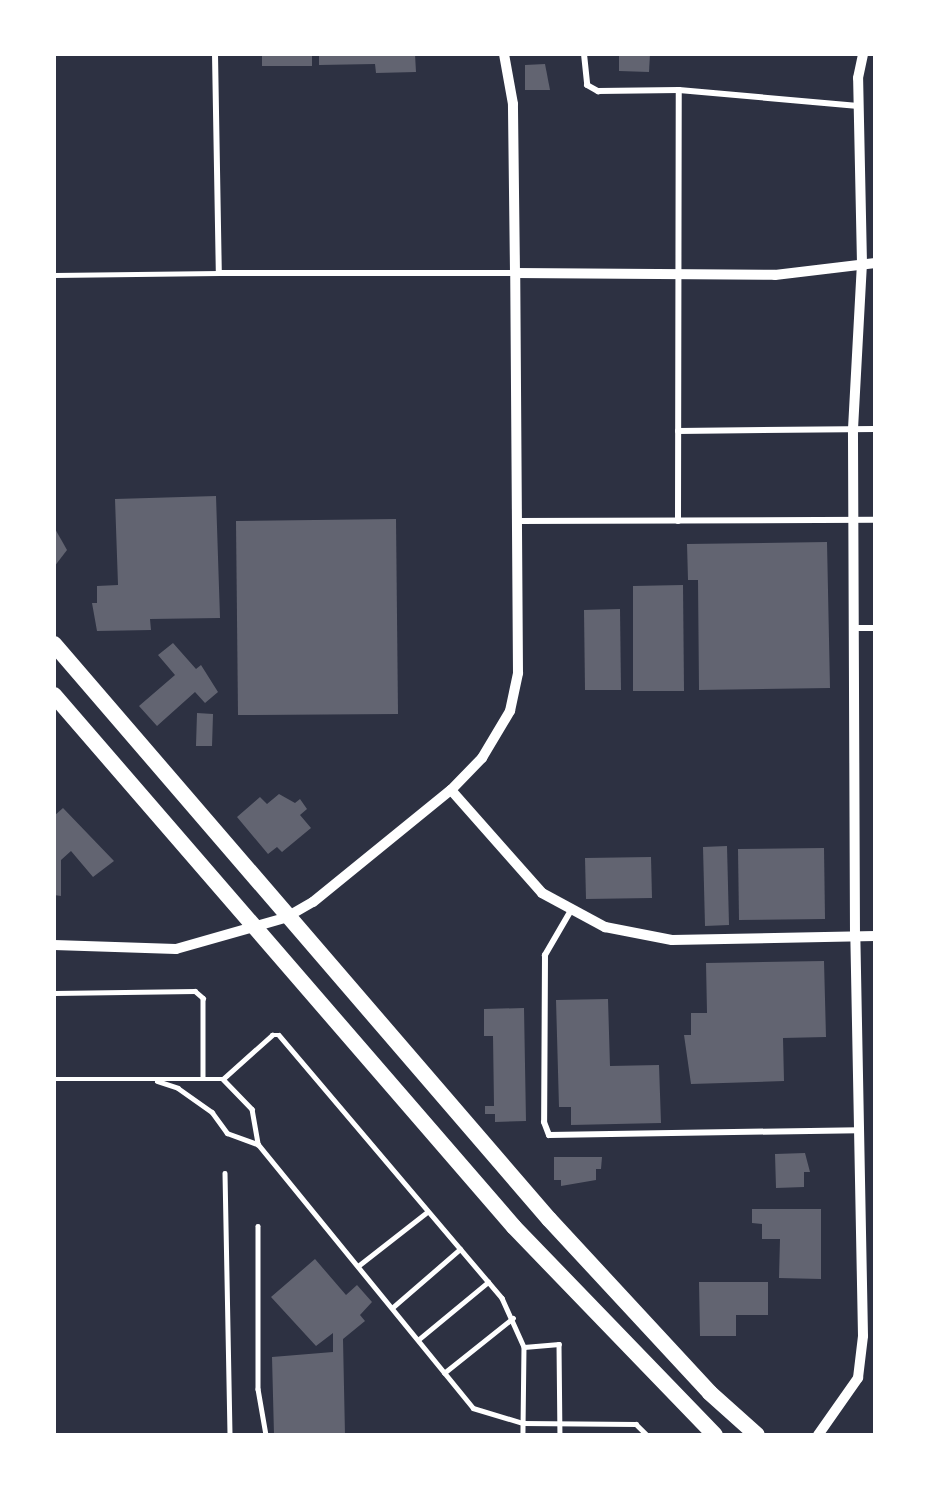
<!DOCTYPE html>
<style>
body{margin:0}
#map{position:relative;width:929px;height:1489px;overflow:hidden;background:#2d3142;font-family:Mulish,sans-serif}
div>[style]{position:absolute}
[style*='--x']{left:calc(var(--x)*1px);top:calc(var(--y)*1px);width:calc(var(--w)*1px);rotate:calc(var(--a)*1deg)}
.building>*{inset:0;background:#626471}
.service>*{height:4.5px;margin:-2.25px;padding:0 2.25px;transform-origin:2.25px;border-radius:2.25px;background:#fff}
.minor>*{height:6px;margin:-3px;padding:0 3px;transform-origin:3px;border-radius:3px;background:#fff}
.tertiary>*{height:10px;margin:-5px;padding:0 5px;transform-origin:5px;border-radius:5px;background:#fff}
.trunk>*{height:16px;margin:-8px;padding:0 8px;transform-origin:8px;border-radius:8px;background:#fff}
span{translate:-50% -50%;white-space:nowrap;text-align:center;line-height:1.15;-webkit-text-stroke:5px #fff;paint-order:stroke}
.frame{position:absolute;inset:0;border:56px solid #fff;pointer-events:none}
</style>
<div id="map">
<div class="building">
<i style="clip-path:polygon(262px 54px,312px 54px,312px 66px,262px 66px)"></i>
<i style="clip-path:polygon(319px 54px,415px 54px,416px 72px,376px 73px,375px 64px,319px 65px)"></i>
<i style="clip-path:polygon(619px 54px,650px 54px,649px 72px,619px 71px)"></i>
<i style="clip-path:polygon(545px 64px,550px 90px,525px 90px,525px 65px)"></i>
<i style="clip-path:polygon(216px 496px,220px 618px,150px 619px,151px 630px,97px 631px,92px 603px,97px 603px,97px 586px,118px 585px,115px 499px)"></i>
<i style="clip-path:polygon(396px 519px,398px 714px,238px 715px,236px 521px)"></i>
<i style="clip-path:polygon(54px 527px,67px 550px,54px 567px)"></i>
<i style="clip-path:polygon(827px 542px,830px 688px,699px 690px,698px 580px,688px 580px,687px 544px)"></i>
<i style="clip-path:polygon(683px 585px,684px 691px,633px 691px,633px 586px)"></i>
<i style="clip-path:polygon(620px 609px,621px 690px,585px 690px,584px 610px)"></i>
<i style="clip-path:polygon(173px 643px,196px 669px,201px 665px,218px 692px,205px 703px,195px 692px,157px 726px,139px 706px,175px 675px,158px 655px)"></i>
<i style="clip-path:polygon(197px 713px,213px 714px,212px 746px,196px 746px)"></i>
<i style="clip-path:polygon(279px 794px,295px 803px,300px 799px,307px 809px,300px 815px,311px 828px,282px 852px,277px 847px,268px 854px,237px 817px,260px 797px,267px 804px)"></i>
<i style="clip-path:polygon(63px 808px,114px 861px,93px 877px,71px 851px,61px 860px,61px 896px,54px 895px,54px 816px)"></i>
<i style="clip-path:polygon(727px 846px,729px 925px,705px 926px,703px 847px)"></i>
<i style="clip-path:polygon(824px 848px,825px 919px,739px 920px,738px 849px)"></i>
<i style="clip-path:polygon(651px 857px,652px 898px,586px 899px,585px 858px)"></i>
<i style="clip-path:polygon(824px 961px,826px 1037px,783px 1038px,784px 1081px,691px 1084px,684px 1035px,691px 1035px,691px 1013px,707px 1013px,706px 963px)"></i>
<i style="clip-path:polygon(608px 999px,610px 1066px,659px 1065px,661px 1123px,571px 1125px,571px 1107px,559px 1107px,556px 1000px)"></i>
<i style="clip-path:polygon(524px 1008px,526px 1121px,495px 1122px,495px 1114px,485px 1114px,485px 1106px,494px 1106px,493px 1036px,484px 1036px,484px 1009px)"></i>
<i style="clip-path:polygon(805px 1153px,810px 1172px,804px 1172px,804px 1187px,776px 1188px,775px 1154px)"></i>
<i style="clip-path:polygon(554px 1157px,602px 1157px,601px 1169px,596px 1169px,596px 1180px,561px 1186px,561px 1180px,554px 1180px)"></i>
<i style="clip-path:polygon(752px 1209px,821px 1209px,821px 1279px,779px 1278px,780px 1239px,762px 1239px,762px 1224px,752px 1223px)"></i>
<i style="clip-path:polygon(315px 1259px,346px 1295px,357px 1285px,372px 1302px,360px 1315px,365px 1321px,343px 1339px,345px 1435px,274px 1435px,272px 1357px,333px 1352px,333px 1333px,316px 1346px,271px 1297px)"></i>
<i style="clip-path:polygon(699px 1282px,768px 1282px,768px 1315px,736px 1315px,736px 1336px,700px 1336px)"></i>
</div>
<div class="service">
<i style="--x:54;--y:275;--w:165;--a:-0.7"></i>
<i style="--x:54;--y:993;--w:141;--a:-0.8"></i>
<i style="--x:195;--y:991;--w:11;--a:41"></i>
<i style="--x:203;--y:998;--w:78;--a:90"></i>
<i style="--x:54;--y:1079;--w:169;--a:0"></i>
<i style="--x:223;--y:1079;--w:42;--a:46"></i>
<i style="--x:252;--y:1109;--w:36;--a:80"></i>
<i style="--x:258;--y:1144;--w:340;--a:50.8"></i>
<i style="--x:473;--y:1408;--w:52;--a:16.7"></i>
<i style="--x:523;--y:1423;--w:113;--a:0.5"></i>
<i style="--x:636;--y:1424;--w:16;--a:45"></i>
<i style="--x:223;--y:1079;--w:66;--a:-41.9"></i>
<i style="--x:272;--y:1035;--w:7;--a:0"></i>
<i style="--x:279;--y:1035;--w:345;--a:49.7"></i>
<i style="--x:502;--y:1298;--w:54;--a:65.8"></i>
<i style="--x:524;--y:1347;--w:88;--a:90.7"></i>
<i style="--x:157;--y:1081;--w:22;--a:18"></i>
<i style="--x:178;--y:1088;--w:42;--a:35.2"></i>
<i style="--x:212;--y:1112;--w:26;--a:54"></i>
<i style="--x:227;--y:1133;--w:33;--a:20"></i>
<i style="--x:225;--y:1173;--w:262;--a:88.9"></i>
<i style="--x:258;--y:1226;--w:163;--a:90"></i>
<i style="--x:258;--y:1389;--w:47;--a:80.1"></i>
<i style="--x:358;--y:1266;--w:88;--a:-38"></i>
<i style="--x:392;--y:1308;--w:90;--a:-40.9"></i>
<i style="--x:418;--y:1340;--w:91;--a:-39.6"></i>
<i style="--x:524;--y:1347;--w:35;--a:-5"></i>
<i style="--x:559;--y:1344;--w:91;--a:89.4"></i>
<i style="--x:444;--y:1373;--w:88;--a:-38.6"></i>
</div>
<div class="minor">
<i style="--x:215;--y:54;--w:219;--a:89"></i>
<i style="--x:219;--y:273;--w:296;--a:0"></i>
<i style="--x:584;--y:54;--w:31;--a:84"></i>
<i style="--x:587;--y:85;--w:13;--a:29"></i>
<i style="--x:598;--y:91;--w:81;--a:-0.7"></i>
<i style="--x:679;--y:90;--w:180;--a:5.1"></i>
<i style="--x:678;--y:431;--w:197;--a:-0.6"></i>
<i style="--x:517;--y:521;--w:358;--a:-0.2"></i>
<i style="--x:678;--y:521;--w:431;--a:-89.9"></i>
<i style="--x:854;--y:628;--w:21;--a:0"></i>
<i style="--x:570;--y:912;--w:50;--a:120.2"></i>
<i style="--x:545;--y:955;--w:167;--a:90.3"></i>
<i style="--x:544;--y:1122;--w:14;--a:69"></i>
<i style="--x:549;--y:1135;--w:309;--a:-0.9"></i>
</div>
<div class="tertiary">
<i style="--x:515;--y:273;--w:260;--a:0.4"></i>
<i style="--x:775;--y:275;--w:101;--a:-6.8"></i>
<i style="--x:451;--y:790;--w:137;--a:48.5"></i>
<i style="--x:542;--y:893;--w:72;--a:28.4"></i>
<i style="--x:605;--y:927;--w:68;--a:11"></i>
<i style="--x:672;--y:940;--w:203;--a:-1.1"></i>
<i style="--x:54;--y:945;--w:122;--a:1.9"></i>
<i style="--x:176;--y:949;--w:113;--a:-15.9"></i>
<i style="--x:285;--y:918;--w:32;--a:-30"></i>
<i style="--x:313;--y:902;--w:178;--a:-39.1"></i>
<i style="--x:451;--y:790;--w:45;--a:-45.9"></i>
<i style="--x:482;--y:758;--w:55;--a:-59.2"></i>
<i style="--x:510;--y:711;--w:39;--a:-78"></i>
<i style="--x:518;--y:673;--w:400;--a:-90.4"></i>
<i style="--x:515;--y:273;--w:169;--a:-90.7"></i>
<i style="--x:513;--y:104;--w:51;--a:-100.2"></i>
<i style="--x:818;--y:1435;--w:70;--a:-54.9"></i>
<i style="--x:858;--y:1378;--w:42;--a:-83.2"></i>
<i style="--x:863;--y:1336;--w:399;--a:-91.1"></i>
<i style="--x:855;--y:937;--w:508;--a:-90.23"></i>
<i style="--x:853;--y:429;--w:165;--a:-86.9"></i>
<i style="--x:862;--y:264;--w:186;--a:-91.2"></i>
<i style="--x:858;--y:78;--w:25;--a:-78"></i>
</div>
<div class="trunk">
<i style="--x:54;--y:644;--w:759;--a:49.28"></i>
<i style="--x:549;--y:1219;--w:237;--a:47.2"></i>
<i style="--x:710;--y:1393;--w:63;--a:41.8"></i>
<i style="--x:54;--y:695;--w:703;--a:49.15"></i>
<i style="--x:514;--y:1227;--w:289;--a:46"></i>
</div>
<div class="frame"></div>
</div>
